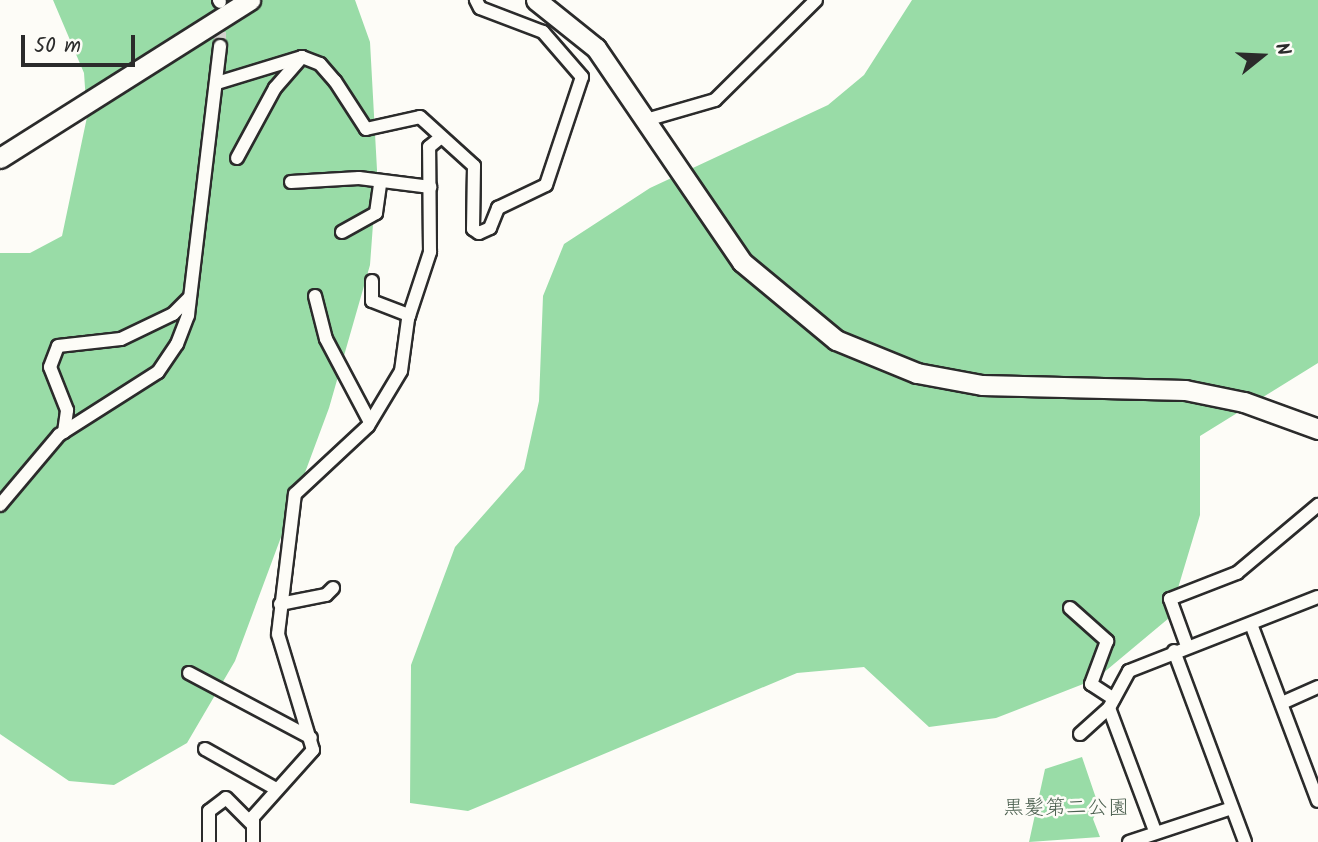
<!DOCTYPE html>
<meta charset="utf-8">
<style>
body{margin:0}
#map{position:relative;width:1318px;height:842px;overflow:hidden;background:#fdfcf7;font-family:Kalam,"Klee One",sans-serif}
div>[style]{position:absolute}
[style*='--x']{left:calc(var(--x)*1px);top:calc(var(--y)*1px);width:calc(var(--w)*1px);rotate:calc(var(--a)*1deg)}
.green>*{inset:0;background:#99dca7}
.street-tunnel>*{height:12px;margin-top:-6px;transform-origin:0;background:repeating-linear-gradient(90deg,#d3d2ce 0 12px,transparent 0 18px)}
.roads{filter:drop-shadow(2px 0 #2b2b2b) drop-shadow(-2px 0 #2b2b2b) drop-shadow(0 2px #2b2b2b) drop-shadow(0 -2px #2b2b2b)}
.street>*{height:12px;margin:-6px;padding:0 6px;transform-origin:6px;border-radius:6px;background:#fdfcf7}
.secondary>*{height:19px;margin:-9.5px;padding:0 9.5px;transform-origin:9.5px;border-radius:9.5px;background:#fdfcf7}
span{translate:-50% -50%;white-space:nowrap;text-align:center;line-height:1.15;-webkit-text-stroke:5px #fdfcf7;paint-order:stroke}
.park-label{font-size:21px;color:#4c6050}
.north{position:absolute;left:1227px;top:21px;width:70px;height:70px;-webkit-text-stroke:5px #fdfcf7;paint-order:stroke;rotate:72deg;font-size:19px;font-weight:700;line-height:28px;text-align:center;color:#2b2b2b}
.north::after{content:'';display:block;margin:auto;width:24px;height:32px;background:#2b2b2b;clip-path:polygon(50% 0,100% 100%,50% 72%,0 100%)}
.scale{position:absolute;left:21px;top:35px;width:114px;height:32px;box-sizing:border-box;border:4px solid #2b2b2b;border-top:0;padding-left:9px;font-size:21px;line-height:24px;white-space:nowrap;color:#2b2b2b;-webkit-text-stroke:5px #fdfcf7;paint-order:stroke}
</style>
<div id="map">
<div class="green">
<i style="clip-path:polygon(53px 0,355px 0,370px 42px,377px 170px,370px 265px,329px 408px,235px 661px,187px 743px,114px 785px,69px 781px,0 734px,0 253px,30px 253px,62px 236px,87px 117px,84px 73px)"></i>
<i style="clip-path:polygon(912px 0,1318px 0,1318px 363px,1200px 436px,1200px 515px,1169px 618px,1096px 679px,996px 718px,929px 727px,864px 667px,797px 673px,468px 811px,410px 803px,411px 665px,455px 547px,524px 469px,539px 401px,543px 296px,564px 244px,650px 188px,828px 105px,864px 75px)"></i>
<i style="clip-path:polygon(1082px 757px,1099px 807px,1093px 819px,1100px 837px,1029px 842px,1045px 769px)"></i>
</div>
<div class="street-tunnel">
<i style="--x:220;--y:14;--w:32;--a:90"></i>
</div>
<div class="roads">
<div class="street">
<i style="--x:219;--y:0;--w:2;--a:63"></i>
<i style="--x:217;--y:83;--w:89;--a:-17"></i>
<i style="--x:302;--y:57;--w:19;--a:21"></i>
<i style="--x:320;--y:64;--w:23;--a:49"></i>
<i style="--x:335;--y:81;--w:57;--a:57.1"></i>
<i style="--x:366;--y:129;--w:55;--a:-12.5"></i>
<i style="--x:420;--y:117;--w:73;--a:42.2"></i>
<i style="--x:474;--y:166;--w:63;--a:90.9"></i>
<i style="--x:473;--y:229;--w:7;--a:34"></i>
<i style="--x:479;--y:233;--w:12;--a:-24"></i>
<i style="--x:490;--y:228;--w:22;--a:-68"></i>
<i style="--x:498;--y:208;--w:53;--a:-25.6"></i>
<i style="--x:546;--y:185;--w:114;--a:-71.6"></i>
<i style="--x:582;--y:77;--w:60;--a:-130.9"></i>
<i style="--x:543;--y:32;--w:67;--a:-159.1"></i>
<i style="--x:480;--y:8;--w:9;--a:-117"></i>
<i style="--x:646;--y:120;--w:72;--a:-16.2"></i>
<i style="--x:715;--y:100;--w:142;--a:-44.7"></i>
<i style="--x:237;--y:158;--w:80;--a:-61.5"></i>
<i style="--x:275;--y:88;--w:41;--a:-48.9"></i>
<i style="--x:291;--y:182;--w:68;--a:-3.4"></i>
<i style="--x:359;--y:178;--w:72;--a:7.2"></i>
<i style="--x:342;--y:232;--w:39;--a:-29"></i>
<i style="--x:376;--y:213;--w:30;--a:-82"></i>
<i style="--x:372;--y:281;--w:20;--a:90"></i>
<i style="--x:372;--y:301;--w:40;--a:21"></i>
<i style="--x:315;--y:296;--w:44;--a:75.7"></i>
<i style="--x:326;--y:339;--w:94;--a:62.1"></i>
<i style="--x:64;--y:432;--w:22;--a:-82"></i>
<i style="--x:67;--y:410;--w:46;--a:-111.6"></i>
<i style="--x:50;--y:367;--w:22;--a:-69"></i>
<i style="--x:58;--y:346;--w:63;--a:-6.3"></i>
<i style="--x:121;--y:339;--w:58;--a:-25.7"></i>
<i style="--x:173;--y:314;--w:24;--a:-45"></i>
<i style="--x:0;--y:505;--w:92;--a:-49.9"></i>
<i style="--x:59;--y:435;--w:117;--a:-32.5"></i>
<i style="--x:158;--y:372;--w:34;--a:-56"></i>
<i style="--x:177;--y:344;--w:31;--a:-69"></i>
<i style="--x:188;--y:315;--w:271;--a:-83.2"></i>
<i style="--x:280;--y:604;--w:47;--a:-11.1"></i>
<i style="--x:326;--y:595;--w:10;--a:-45"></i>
<i style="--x:1070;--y:608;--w:50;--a:41.7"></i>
<i style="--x:1107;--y:641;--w:46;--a:110.4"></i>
<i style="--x:1091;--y:684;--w:27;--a:33"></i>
<i style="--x:1251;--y:624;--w:189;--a:69.3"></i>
<i style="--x:1187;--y:646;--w:50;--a:-109.9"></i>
<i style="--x:1170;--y:599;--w:72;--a:-21.2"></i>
<i style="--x:1237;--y:573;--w:106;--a:-40"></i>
<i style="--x:1174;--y:651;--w:204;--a:69.6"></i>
<i style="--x:189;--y:673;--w:138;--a:28"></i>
<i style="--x:1282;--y:703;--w:39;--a:-24"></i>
<i style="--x:1080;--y:734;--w:39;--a:-42"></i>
<i style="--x:205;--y:749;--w:81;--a:29.4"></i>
<i style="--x:1155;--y:831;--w:131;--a:-110.5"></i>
<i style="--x:1109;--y:708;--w:42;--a:-61.6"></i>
<i style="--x:1129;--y:671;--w:203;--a:-21.4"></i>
<i style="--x:209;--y:842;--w:31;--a:-90"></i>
<i style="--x:209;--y:811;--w:21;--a:-37"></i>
<i style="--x:226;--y:798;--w:37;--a:45"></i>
<i style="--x:253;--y:842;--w:25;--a:-90"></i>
<i style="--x:253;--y:817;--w:90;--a:-48.2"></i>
<i style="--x:313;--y:750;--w:121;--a:-106.8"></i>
<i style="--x:278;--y:634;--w:141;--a:-83.1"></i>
<i style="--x:295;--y:494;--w:100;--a:-43"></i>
<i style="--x:368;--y:426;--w:64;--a:-59"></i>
<i style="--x:401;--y:371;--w:52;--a:-82.3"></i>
<i style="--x:408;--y:319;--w:71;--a:-71.8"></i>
<i style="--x:430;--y:252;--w:105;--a:-90.5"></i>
<i style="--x:429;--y:147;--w:14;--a:-39"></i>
<i style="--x:1129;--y:842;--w:108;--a:-18.3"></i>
</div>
<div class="secondary">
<i style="--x:536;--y:0;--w:77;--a:38.7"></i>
<i style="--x:596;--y:48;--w:259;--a:55.7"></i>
<i style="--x:742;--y:262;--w:122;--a:39.7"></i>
<i style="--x:836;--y:340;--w:87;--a:22.2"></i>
<i style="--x:917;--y:373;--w:66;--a:10.5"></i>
<i style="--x:982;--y:385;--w:203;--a:1.4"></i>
<i style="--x:1185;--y:390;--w:60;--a:11.5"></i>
<i style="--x:1244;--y:402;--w:79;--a:20"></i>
<i style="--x:0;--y:158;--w:296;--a:-32.3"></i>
</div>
</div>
<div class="park-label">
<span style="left:1066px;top:809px">黒髪第二公園</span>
</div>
<div class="north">N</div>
<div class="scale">50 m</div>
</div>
